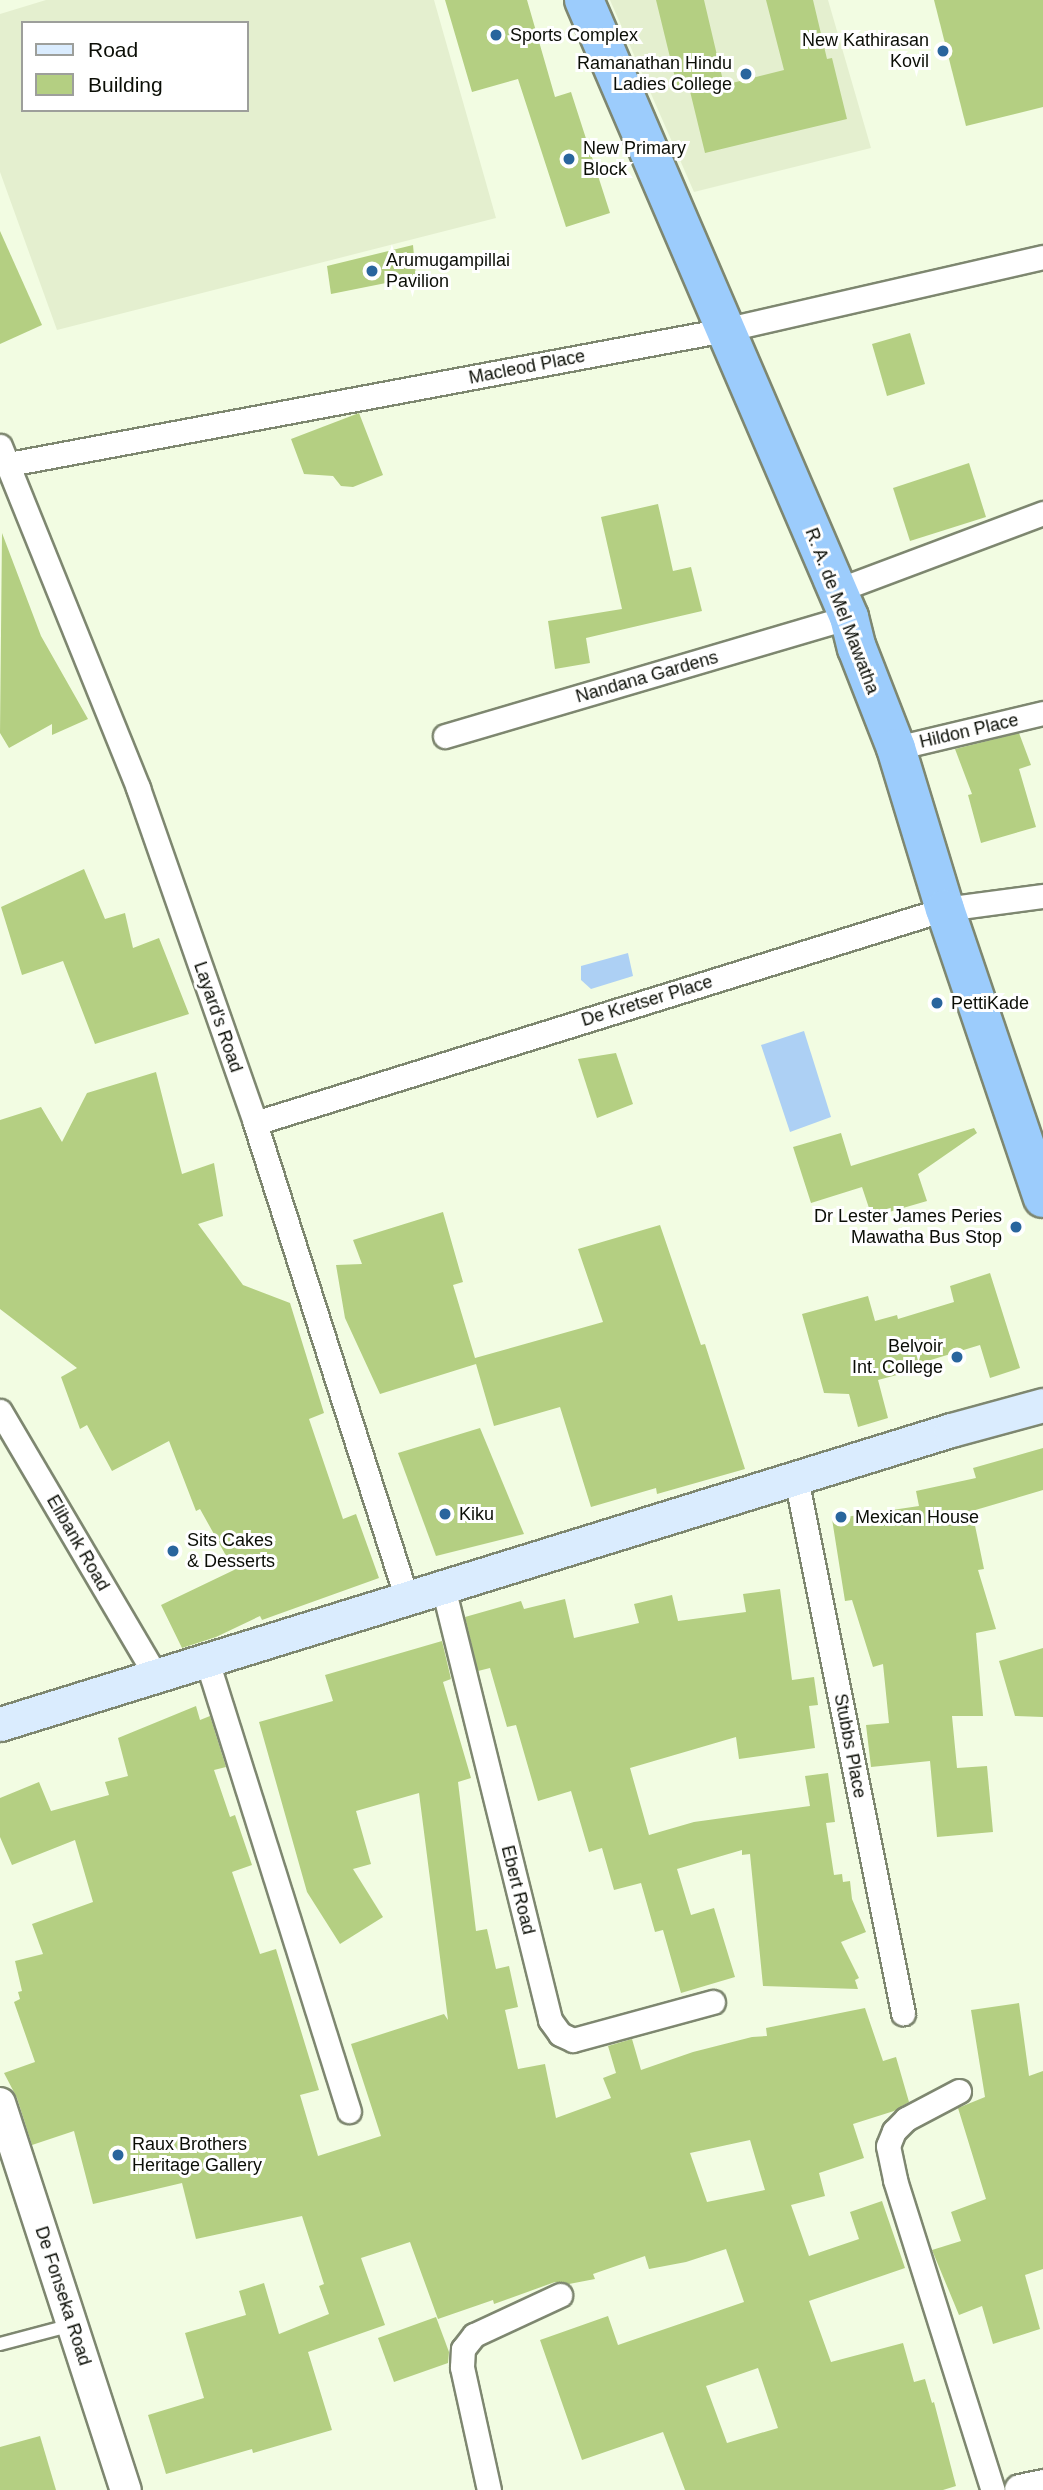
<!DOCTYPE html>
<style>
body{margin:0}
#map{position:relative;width:1043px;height:2490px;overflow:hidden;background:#f2fce2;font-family:Arial,sans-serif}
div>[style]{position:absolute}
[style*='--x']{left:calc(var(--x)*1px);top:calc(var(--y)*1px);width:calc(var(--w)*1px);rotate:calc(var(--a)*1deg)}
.built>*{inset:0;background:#e4efcf}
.water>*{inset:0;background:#add0f4}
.building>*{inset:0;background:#b4cf82}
.roads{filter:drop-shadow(2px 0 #7e8770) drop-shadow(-2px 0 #7e8770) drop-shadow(0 2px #7e8770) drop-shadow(0 -2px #7e8770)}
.service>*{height:12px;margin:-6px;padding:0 6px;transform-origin:6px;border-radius:6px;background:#fff}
.minor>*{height:23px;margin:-11.5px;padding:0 11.5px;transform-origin:11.5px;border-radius:11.5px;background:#fff}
.tertiary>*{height:30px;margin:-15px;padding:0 15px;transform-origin:15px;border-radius:15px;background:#fff}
.secondary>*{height:33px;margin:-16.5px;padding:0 16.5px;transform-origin:16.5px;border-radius:16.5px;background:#daecfe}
.trunk>*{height:38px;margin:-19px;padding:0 19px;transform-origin:19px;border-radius:19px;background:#9cccfc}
.dots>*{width:19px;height:19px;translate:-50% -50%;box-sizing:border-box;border:4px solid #fff;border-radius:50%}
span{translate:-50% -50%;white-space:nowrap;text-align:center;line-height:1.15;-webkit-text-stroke:6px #fff;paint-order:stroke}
.poi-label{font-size:18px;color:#0b0e06}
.left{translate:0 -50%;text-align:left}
.right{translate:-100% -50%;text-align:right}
.street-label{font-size:18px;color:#0b0e06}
.legend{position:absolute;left:21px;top:21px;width:228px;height:91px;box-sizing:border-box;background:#fff;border:2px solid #9d9f9b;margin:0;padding:9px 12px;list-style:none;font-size:21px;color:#0b0e06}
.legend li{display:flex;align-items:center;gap:14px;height:35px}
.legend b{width:35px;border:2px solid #9d9f9b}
</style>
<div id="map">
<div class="built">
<i style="clip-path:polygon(evenodd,46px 0,434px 0,496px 218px,57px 330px,0 172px,0 14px,46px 0,23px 23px,247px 23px,247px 110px,23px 110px,23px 23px)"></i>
<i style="clip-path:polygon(610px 0,828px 0,871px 148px,694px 192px)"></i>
</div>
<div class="water">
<i style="clip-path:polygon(628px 953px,633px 976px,591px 989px,581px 980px,581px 966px)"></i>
<i style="clip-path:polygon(804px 1031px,831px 1117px,790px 1132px,761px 1045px)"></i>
</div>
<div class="building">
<i style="clip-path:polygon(445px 0,527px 0,555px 97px,571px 92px,610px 213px,566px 227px,518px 79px,472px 92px)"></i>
<i style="clip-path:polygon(656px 0,704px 0,724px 85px,784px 70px,766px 0,813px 0,827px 59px,832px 58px,847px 119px,705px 153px,688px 83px,677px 86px)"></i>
<i style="clip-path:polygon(934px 0,1043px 0,1043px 107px,966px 126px)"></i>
<i style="clip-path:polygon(0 231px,42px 325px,0 344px)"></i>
<i style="clip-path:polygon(413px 245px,416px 277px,331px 294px,327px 266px)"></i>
<i style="clip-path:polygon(910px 333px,925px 384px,887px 396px,872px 344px)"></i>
<i style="clip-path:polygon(359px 413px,383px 475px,353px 487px,341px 486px,333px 476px,304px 474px,291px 439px)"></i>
<i style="clip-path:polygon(969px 463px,986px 517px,910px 541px,893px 488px)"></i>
<i style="clip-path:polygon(658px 504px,673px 571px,691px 567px,702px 611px,586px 638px,590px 663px,555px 669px,548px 621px,622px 609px,601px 517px)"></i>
<i style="clip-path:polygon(2px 533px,41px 636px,88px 719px,52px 735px,52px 724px,9px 748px,0 733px)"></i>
<i style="clip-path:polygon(1019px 733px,1031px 765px,1019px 769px,1036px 827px,981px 843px,968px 795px,972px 794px,955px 749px)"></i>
<i style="clip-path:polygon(84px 869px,105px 919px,125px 913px,133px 948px,159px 938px,189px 1014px,95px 1044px,63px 961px,22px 975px,1px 907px)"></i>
<i style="clip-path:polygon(616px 1053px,633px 1104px,597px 1118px,578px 1059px)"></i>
<i style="clip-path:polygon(156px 1072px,182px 1174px,214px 1163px,223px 1216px,198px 1224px,243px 1285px,290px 1303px,324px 1413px,309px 1419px,343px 1519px,356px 1514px,379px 1578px,262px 1620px,260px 1616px,216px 1637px,182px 1648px,161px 1605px,234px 1570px,200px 1509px,196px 1511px,169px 1441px,112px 1471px,87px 1425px,80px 1429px,61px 1377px,77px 1368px,0 1309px,0 1120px,41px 1107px,62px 1142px,87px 1093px)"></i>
<i style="clip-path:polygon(974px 1128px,977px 1133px,918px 1174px,927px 1201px,872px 1217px,862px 1187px,811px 1203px,793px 1147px,841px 1133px,851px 1166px)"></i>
<i style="clip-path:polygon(443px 1212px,463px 1282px,453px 1285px,475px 1358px,603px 1322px,578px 1249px,660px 1225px,701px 1345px,705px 1344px,745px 1469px,657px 1494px,656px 1488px,591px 1507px,560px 1407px,494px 1426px,476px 1364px,380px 1394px,345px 1318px,336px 1265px,362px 1264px,353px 1240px)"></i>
<i style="clip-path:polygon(990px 1273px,1020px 1368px,990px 1378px,980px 1345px,911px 1366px,912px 1371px,878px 1380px,888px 1418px,858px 1427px,849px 1394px,824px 1393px,802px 1314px,868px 1296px,875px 1321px,897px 1315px,898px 1319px,954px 1302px,950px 1286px)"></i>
<i style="clip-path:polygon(480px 1428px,524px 1534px,436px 1556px,398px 1453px)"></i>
<i style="clip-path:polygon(1043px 1448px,1043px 1490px,972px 1511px,984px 1569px,978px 1570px,996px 1629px,976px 1633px,983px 1716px,952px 1716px,957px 1768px,987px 1766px,993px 1832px,937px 1837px,930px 1761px,871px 1767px,866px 1725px,889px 1723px,883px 1664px,873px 1667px,852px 1600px,845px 1601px,832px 1519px,919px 1506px,916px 1491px,976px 1478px,973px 1468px)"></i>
<i style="clip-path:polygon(780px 1589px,792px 1680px,814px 1677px,818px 1705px,809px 1706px,815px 1748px,739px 1759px,736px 1737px,630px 1768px,649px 1835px,694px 1822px,810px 1806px,805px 1776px,828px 1773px,835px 1822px,826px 1823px,834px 1875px,842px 1874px,843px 1882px,850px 1881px,852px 1899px,866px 1932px,841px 1942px,859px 1978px,855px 1980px,858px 1989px,763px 1986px,750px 1854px,742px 1855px,742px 1850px,677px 1869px,691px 1915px,714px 1908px,735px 1977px,681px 1993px,663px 1930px,655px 1932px,641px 1883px,614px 1890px,602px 1848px,589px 1852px,571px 1791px,538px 1801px,516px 1725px,507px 1727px,490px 1668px,478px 1671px,465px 1617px,521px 1601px,524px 1609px,565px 1599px,574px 1638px,639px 1623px,634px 1604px,672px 1595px,678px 1621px,746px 1612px,743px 1594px)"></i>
<i style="clip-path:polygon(evenodd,442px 1641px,451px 1679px,443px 1682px,471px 1778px,458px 1782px,476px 1931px,487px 1929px,496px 1969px,509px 1966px,518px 2007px,505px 2010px,518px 2069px,545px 2064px,556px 2118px,611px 2098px,603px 2078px,616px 2073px,608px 2046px,632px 2039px,641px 2070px,693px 2052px,752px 2037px,767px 2036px,766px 2028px,865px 2008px,883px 2061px,896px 2057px,909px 2102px,894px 2111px,853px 2124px,864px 2158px,819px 2173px,825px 2196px,791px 2205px,809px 2256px,859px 2239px,850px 2212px,882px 2201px,905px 2268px,809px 2301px,831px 2362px,903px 2343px,914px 2382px,925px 2379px,932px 2403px,934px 2402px,956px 2486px,943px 2490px,685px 2490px,663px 2432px,582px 2460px,540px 2340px,608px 2316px,618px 2345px,744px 2302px,726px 2249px,686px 2262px,649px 2269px,645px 2256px,593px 2274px,595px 2279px,569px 2284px,555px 2282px,494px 2304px,493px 2300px,438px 2319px,410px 2242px,361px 2258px,385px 2325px,308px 2352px,332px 2430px,253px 2453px,252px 2449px,166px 2474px,148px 2415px,204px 2398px,185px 2333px,246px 2315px,239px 2291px,264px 2283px,279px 2334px,329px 2314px,319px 2286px,324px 2284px,302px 2216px,196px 2239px,182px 2183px,93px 2204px,74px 2131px,32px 2145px,17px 2098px,4px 2073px,35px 2062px,14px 2002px,20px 1999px,18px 1992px,22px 1991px,15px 1961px,43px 1954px,32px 1924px,93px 1902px,75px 1840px,12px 1865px,0 1837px,0 1798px,39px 1782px,51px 1811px,109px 1795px,105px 1782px,128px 1776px,118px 1738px,196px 1706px,200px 1720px,210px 1716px,226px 1767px,214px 1770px,230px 1817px,235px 1815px,252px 1865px,232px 1872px,260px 1954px,276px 1949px,319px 2090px,300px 2095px,318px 2156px,381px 2136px,351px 2044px,444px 2014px,448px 2020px,419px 1793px,356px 1811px,371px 1864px,353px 1869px,383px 1917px,340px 1944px,307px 1892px,259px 1722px,333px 1701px,325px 1675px,442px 1641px,750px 2140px,765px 2190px,707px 2202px,690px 2153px,750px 2140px,442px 1641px,758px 2368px,778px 2428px,727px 2443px,706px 2386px,758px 2368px)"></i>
<i style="clip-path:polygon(1043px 1648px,1043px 1717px,1015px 1716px,999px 1661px)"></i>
<i style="clip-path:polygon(1019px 2003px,1029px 2076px,1043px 2071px,1043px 2269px,1025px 2275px,1040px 2329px,993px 2344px,982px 2306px,959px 2315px,932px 2250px,961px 2241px,951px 2212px,986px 2199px,958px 2108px,985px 2097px,971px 2010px)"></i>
<i style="clip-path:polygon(436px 2317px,449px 2352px,448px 2363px,394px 2382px,378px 2338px)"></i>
<i style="clip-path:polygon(40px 2436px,56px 2490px,0 2490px,0 2447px)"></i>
</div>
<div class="roads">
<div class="service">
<i style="--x:0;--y:2344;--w:74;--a:-14.8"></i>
</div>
<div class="minor">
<i style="--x:0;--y:446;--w:369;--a:68"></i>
<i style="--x:138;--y:788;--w:355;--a:70.7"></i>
<i style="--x:255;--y:1123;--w:500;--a:72.3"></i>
<i style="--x:9;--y:464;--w:727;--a:-10.61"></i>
<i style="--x:724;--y:330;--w:327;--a:-12.9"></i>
<i style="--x:838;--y:590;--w:219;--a:-20.6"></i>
<i style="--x:445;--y:736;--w:421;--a:-16.4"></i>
<i style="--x:896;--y:748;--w:151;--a:-13.4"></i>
<i style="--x:255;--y:1123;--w:722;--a:-17.23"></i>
<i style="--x:945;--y:909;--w:99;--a:-7.6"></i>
<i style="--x:0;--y:1411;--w:308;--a:59.5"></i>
<i style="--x:796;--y:1478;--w:546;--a:78.69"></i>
<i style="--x:443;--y:1587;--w:446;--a:76.1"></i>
<i style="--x:550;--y:2020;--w:17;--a:54"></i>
<i style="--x:560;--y:2034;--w:14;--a:25"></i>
<i style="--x:573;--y:2040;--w:145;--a:-15.2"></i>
<i style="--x:207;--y:1661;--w:472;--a:72.5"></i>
<i style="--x:959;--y:2091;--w:60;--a:152.2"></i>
<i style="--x:906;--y:2119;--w:17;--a:135"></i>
<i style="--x:894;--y:2131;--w:16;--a:112"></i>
<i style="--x:888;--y:2146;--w:35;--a:78"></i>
<i style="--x:895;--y:2180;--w:325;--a:72.5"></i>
<i style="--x:489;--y:2490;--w:126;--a:-102.4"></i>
<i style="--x:462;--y:2367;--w:18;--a:-87"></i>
<i style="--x:463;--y:2349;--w:18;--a:-52"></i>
<i style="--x:474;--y:2335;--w:95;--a:-24.9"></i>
</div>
<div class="tertiary">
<i style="--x:0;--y:2103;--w:407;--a:72"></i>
<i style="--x:1020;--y:2490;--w:24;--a:-12"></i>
</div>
<div class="secondary">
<i style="--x:0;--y:1724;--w:995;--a:-17.18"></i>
<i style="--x:951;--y:1430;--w:95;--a:-15.2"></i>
</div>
<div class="trunk">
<i style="--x:584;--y:0;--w:672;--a:66.76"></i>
<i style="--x:849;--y:617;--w:32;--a:76"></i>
<i style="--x:857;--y:648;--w:107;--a:68.7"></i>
<i style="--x:896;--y:748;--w:168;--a:73.1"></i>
<i style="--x:945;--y:909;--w:305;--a:71.3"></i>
</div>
</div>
<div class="dots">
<i style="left:496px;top:35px;background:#29659d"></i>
<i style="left:943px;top:51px;background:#29659d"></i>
<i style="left:746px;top:74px;background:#29659d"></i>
<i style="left:569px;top:159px;background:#29659d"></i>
<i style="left:372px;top:271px;background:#29659d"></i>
<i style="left:937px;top:1003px;background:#29659d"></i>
<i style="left:1016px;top:1227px;background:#29659d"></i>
<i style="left:957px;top:1357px;background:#29659d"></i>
<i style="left:445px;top:1514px;background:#29659d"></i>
<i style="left:841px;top:1517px;background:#29659d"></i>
<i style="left:173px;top:1551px;background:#29659d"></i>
<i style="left:118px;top:2155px;background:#29659d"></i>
</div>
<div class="poi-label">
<span class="left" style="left:510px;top:35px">Sports Complex</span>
<span class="right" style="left:929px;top:51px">New Kathirasan<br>Kovil</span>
<span class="right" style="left:732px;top:74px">Ramanathan Hindu<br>Ladies College</span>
<span class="left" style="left:583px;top:159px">New Primary<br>Block</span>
<span class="left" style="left:386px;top:271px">Arumugampillai<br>Pavilion</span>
<span class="left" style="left:951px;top:1003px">PettiKade</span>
<span class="right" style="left:1002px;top:1227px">Dr Lester James Peries<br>Mawatha Bus Stop</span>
<span class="right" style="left:943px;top:1357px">Belvoir<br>Int. College</span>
<span class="left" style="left:459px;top:1514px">Kiku</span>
<span class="left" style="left:855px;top:1517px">Mexican House</span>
<span class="left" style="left:187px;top:1551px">Sits Cakes<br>&amp; Desserts</span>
<span class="left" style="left:132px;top:2155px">Raux Brothers<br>Heritage Gallery</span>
</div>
<div class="street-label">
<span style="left:527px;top:367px;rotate:-11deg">Macleod Place</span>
<span style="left:842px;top:611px;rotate:69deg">R. A. de Mel Mawatha</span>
<span style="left:647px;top:677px;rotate:-16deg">Nandana Gardens</span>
<span style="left:969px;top:731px;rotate:-13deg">Hildon Place</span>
<span style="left:647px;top:1001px;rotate:-17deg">De Kretser Place</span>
<span style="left:218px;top:1017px;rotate:71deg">Layard's Road</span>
<span style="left:78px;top:1543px;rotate:60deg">Elibank Road</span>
<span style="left:850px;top:1746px;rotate:79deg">Stubbs Place</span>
<span style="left:518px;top:1890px;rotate:76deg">Ebert Road</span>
<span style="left:63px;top:2296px;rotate:72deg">De Fonseka Road</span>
</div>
<ul class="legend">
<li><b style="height:9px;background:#daecfe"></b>Road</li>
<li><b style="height:19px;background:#b4cf82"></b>Building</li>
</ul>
</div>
